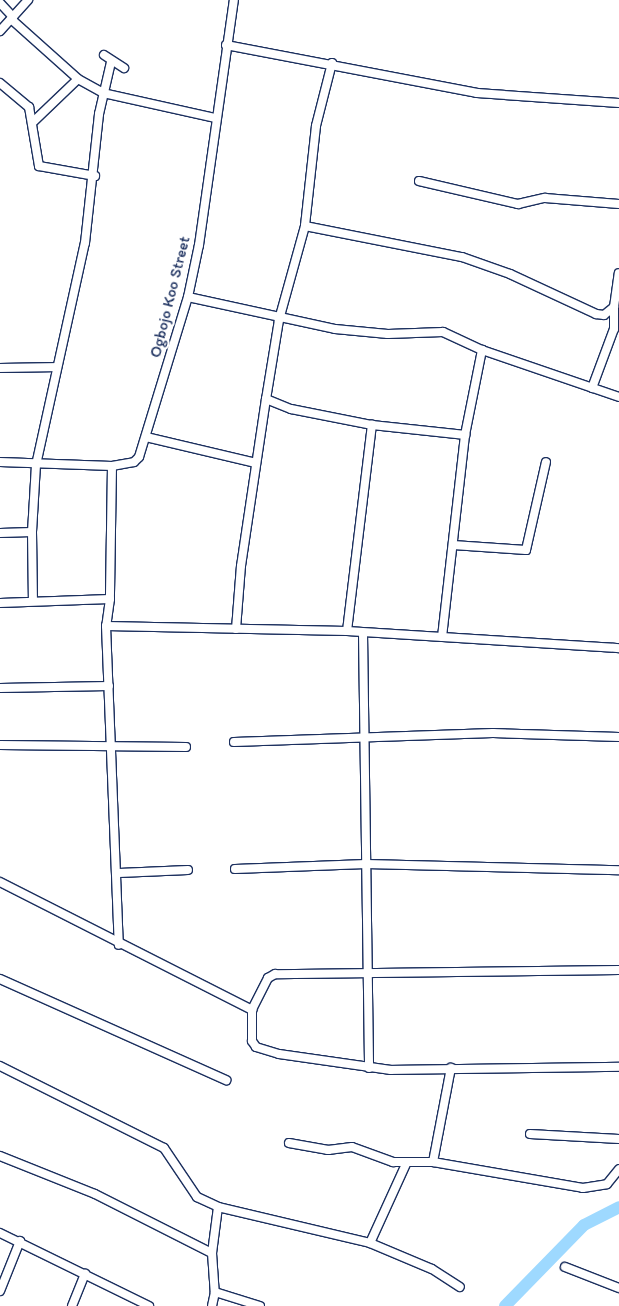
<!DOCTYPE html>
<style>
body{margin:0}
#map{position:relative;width:619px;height:1306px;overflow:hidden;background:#fff;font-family:Itim,sans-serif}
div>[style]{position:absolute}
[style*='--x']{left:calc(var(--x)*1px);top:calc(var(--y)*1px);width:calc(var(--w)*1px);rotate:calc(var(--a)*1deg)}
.river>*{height:12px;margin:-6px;padding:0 6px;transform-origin:6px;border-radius:6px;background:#9ed9ff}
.roads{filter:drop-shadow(1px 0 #1b2f5e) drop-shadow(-1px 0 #1b2f5e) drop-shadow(0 1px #1b2f5e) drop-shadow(0 -1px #1b2f5e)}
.minor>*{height:8px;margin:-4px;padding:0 4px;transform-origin:4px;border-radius:4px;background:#fff}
span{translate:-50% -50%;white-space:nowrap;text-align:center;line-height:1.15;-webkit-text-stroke:4.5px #fff;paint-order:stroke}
.street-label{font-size:16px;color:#1b2f5e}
</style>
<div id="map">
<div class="river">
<i style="--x:505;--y:1306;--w:113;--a:-45.7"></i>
<i style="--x:584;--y:1225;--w:39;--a:-27"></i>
</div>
<div class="roads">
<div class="minor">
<i style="--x:0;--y:3;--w:19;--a:47"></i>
<i style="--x:11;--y:19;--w:90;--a:41.8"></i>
<i style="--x:78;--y:79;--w:29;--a:29"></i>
<i style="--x:103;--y:93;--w:115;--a:12.6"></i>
<i style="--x:0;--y:31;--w:42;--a:-47.9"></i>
<i style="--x:226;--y:45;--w:256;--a:10.8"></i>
<i style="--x:477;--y:93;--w:142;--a:4"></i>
<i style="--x:104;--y:55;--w:24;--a:33"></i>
<i style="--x:332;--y:63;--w:65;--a:104.3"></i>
<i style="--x:316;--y:126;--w:101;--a:96.3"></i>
<i style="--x:305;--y:226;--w:98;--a:105.5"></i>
<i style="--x:279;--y:320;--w:80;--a:99.3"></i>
<i style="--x:266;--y:399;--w:27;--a:22"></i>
<i style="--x:291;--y:409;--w:83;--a:11.2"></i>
<i style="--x:372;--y:425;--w:94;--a:6.1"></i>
<i style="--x:0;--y:83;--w:38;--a:40"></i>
<i style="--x:29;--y:107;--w:60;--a:80.4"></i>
<i style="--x:39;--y:166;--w:57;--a:10.1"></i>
<i style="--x:33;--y:122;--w:62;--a:-43.7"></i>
<i style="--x:419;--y:181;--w:102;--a:13.1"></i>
<i style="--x:518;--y:204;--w:28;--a:-13"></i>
<i style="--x:545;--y:198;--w:74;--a:4.6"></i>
<i style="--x:305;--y:226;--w:160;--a:11.2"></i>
<i style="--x:462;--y:257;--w:51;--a:19.5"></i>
<i style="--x:510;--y:274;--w:95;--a:24.9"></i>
<i style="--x:596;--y:314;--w:8;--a:7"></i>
<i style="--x:604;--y:315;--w:13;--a:-39"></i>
<i style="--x:614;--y:307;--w:34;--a:-82"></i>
<i style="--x:188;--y:297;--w:150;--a:12.3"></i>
<i style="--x:335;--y:329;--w:53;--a:5.4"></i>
<i style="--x:388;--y:334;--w:55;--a:-2.1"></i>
<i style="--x:443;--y:332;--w:43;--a:24.8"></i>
<i style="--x:482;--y:350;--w:145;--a:18.9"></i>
<i style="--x:0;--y:368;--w:57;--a:-1"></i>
<i style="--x:592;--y:388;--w:63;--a:-69.6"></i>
<i style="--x:614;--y:329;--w:22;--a:-90"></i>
<i style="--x:146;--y:437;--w:113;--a:13.3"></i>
<i style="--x:0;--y:462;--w:112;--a:2"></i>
<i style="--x:112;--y:466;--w:22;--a:-10"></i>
<i style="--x:134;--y:462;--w:7;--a:-45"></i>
<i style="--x:139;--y:457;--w:167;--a:-73"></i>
<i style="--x:188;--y:297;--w:53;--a:-78.1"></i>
<i style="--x:199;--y:245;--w:247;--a:-81.9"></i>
<i style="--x:112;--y:466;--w:133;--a:90.9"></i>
<i style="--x:110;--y:599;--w:27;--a:98"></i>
<i style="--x:106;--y:626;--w:319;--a:87.7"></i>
<i style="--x:32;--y:532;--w:67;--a:-86.6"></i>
<i style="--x:36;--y:465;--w:227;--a:-77.6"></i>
<i style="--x:85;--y:243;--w:130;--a:-83.8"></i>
<i style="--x:99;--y:114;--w:53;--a:-77"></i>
<i style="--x:0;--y:533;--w:32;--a:-2"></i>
<i style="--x:32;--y:532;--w:68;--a:89.2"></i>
<i style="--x:453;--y:545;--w:73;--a:3.9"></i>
<i style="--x:526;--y:550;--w:90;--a:-77.2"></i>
<i style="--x:0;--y:603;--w:110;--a:-2.1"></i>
<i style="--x:106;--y:626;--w:241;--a:1.2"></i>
<i style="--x:347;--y:631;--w:273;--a:3.6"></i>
<i style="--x:236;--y:629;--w:63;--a:-85.5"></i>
<i style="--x:241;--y:566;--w:169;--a:-81.5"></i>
<i style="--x:347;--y:631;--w:208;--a:-83.1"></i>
<i style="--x:363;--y:633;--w:435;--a:89.2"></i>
<i style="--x:442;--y:637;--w:203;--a:-83.5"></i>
<i style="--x:465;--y:435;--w:87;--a:-78.7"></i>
<i style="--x:0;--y:688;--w:109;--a:-1.1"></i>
<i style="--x:234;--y:742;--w:259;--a:-2"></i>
<i style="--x:493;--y:733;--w:126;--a:1.8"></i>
<i style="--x:0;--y:745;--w:186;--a:0.6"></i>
<i style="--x:235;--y:869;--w:131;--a:-2.2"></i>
<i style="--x:366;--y:864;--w:253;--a:1.4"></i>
<i style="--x:119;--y:873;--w:69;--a:-2.5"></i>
<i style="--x:0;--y:882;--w:283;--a:26.9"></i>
<i style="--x:619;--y:970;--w:344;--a:179.3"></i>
<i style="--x:275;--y:974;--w:8;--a:150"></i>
<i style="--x:268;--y:978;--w:36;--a:117"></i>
<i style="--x:252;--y:1010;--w:31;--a:90"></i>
<i style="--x:252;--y:1041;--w:7;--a:56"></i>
<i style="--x:256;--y:1047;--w:24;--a:17"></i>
<i style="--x:279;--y:1054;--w:113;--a:8.1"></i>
<i style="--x:391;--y:1070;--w:228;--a:-0.8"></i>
<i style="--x:0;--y:979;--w:248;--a:24.1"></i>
<i style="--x:0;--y:1066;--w:183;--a:26.6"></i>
<i style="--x:164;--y:1148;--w:59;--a:56"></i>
<i style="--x:197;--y:1197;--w:23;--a:25"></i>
<i style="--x:218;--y:1207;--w:46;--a:97.4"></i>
<i style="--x:212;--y:1253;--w:39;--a:86"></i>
<i style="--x:215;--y:1292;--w:14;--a:102"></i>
<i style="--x:530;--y:1134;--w:89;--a:3.2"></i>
<i style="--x:289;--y:1143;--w:40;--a:10"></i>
<i style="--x:328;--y:1150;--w:24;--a:-7"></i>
<i style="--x:352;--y:1147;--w:44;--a:20.1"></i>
<i style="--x:393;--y:1162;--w:40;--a:0"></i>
<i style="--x:433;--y:1162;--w:152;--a:9.8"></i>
<i style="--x:583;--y:1188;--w:24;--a:-9"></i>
<i style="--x:607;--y:1184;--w:19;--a:-51"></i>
<i style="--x:0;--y:1156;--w:102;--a:21.8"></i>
<i style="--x:95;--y:1194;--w:131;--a:26.8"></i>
<i style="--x:433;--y:1162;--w:96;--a:-79.2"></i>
<i style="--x:218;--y:1207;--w:156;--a:13.3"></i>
<i style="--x:370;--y:1243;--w:67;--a:22.8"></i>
<i style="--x:432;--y:1269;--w:33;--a:33"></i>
<i style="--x:0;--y:1233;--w:166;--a:26.1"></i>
<i style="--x:370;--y:1243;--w:87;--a:-65.5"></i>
<i style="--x:565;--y:1267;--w:58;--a:21.3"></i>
<i style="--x:0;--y:1291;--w:54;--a:-68.2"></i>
<i style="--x:215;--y:1292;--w:47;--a:17.3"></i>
<i style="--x:72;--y:1306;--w:35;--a:-68"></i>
</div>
</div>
<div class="street-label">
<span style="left:170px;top:297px;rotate:-76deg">Ogbojo Koo Street</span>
</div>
</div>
